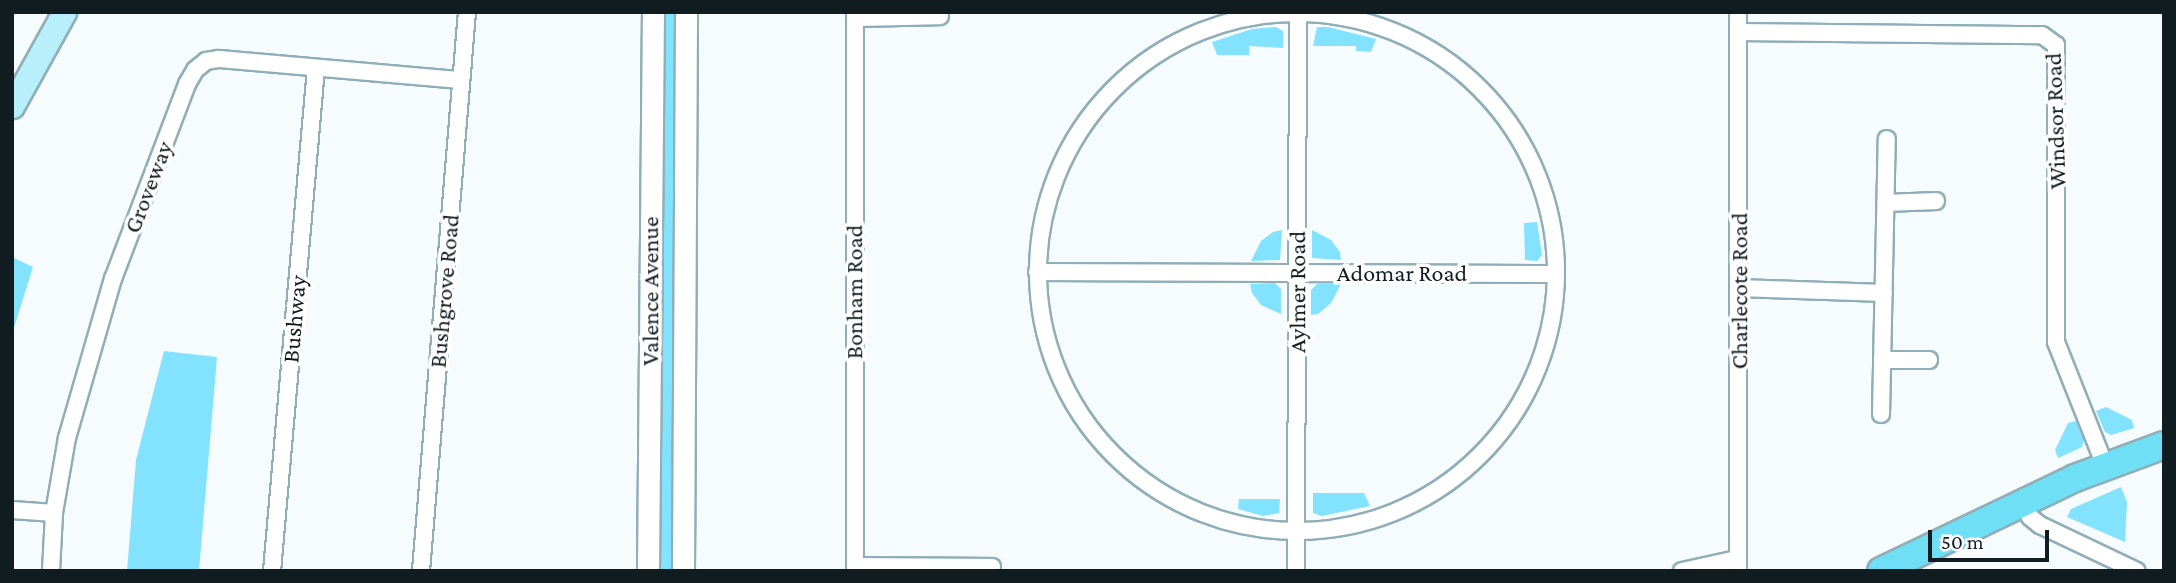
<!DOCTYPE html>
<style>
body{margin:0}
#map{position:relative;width:2176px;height:583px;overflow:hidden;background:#f6fcfe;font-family:"Crimson Pro",serif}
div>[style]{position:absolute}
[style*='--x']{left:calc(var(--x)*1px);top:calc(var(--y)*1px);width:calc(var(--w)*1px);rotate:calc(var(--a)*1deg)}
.green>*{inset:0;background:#83e3fe}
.roads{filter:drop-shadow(2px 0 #90aeb7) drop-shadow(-2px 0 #90aeb7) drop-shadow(0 2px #90aeb7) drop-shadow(0 -2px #90aeb7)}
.minor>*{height:16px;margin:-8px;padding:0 8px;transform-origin:8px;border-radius:8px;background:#fff}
.minor>.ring{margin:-8px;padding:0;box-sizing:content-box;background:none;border:16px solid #fff;border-radius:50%}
.tertiary>*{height:21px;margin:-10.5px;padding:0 10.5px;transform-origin:10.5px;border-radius:10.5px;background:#fff}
.secondary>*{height:23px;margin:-11.5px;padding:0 11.5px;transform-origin:11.5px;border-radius:11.5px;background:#b7effa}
.primary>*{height:26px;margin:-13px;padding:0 13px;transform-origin:13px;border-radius:13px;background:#6edff5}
span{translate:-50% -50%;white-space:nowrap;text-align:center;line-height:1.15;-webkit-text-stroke:7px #fff;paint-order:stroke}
.street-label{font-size:24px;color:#111c20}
.frame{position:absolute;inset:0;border:14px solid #111c20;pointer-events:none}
.scale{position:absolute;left:1928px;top:530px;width:121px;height:32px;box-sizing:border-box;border:4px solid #111c20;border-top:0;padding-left:9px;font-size:21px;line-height:24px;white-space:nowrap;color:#111c20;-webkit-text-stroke:5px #fff;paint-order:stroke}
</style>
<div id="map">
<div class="green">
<i style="clip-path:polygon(662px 12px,681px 12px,679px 571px,659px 571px)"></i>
<i style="clip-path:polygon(1276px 27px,1283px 31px,1283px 48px,1249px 46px,1249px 55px,1217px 55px,1212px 42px,1252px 29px)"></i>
<i style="clip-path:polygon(1317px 27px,1328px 27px,1376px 39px,1371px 52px,1356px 51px,1356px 46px,1313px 46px)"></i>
<i style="clip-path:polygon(1537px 222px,1542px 255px,1537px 261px,1525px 260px,1524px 223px)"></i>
<i style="clip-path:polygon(1282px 230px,1280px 260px,1251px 261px,1261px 241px,1273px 232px)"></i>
<i style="clip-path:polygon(1312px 230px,1331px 240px,1340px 252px,1341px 260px,1312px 258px)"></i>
<i style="clip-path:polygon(14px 258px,33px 267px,12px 334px,12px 261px)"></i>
<i style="clip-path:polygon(1275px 283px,1281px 289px,1281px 314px,1261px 305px,1252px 293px,1250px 284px)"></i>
<i style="clip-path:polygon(1317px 284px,1341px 284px,1331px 303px,1318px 314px,1311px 315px,1311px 290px)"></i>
<i style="clip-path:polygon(164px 351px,217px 357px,199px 571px,127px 571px,136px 460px)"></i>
<i style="clip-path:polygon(2106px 407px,2132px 420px,2134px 428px,2111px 435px,2105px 432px,2096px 411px)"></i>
<i style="clip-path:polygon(2076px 421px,2084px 440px,2082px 447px,2058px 458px,2055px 450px,2068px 423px)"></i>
<i style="clip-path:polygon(2121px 487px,2127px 502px,2125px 542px,2067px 517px,2071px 509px)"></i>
<i style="clip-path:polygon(1313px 493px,1364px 493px,1370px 506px,1322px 516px,1313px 513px)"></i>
<i style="clip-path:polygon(1239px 499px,1280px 499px,1279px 513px,1263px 516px,1238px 509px)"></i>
</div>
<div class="roads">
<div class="minor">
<i style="--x:855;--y:12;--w:559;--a:90"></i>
<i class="ring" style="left:1038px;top:13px;width:502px;height:502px"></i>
<i style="--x:855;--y:18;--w:85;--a:-1.3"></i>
<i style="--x:1738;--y:32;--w:304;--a:0.6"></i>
<i style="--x:2042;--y:35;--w:17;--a:36"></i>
<i style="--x:2056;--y:45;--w:297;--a:90"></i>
<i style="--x:2056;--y:342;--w:133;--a:68.4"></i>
<i style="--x:1886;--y:203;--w:50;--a:-2.3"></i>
<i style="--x:1037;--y:272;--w:519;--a:0.22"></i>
<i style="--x:1739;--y:288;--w:145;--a:2"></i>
<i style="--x:1882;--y:360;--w:47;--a:0"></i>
<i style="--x:1881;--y:414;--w:275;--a:-88.8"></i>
<i style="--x:2022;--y:503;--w:16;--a:60"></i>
<i style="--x:2030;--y:517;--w:13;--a:39"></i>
<i style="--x:2040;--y:525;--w:107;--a:25.4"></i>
<i style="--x:12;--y:510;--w:42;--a:4.1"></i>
<i style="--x:855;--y:566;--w:137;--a:0.4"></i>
<i style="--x:51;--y:571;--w:58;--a:-87"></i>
<i style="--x:54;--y:513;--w:76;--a:-80.2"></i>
<i style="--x:67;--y:438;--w:166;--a:-73.9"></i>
<i style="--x:113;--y:279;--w:209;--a:-69.2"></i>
<i style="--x:187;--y:84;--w:16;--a:-60"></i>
<i style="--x:195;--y:70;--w:14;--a:-39"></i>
<i style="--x:206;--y:61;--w:13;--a:-9"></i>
<i style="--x:219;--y:59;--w:243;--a:5"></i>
<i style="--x:272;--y:571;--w:505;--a:-85"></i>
<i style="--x:421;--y:571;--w:561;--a:-85.3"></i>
<i style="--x:1296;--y:571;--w:559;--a:-89.8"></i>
<i style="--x:1682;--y:571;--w:56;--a:-12.3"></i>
<i style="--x:1738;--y:571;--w:559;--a:-90"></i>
</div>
<div class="tertiary">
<i style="--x:648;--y:571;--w:559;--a:-89.49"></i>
<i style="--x:683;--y:571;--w:559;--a:-89.69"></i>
</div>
<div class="secondary">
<i style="--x:12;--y:106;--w:107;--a:-61"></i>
</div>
<div class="primary">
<i style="--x:1881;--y:571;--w:215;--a:-25.6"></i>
<i style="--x:2075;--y:478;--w:95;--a:-20.3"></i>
</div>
</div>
<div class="street-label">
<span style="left:2055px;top:121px;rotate:-92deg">Windsor Road</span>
<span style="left:148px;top:187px;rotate:-69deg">Groveway</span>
<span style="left:1402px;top:273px">Adomar Road</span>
<span style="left:444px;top:291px;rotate:-85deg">Bushgrove Road</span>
<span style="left:650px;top:291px;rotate:-90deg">Valence Avenue</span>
<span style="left:1739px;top:291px;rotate:-90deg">Charlecote Road</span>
<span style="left:854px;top:292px;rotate:-90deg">Bonham Road</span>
<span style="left:1297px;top:292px;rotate:-90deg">Aylmer Road</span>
<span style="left:294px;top:319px;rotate:-85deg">Bushway</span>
</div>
<div class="frame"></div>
<div class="scale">50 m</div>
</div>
